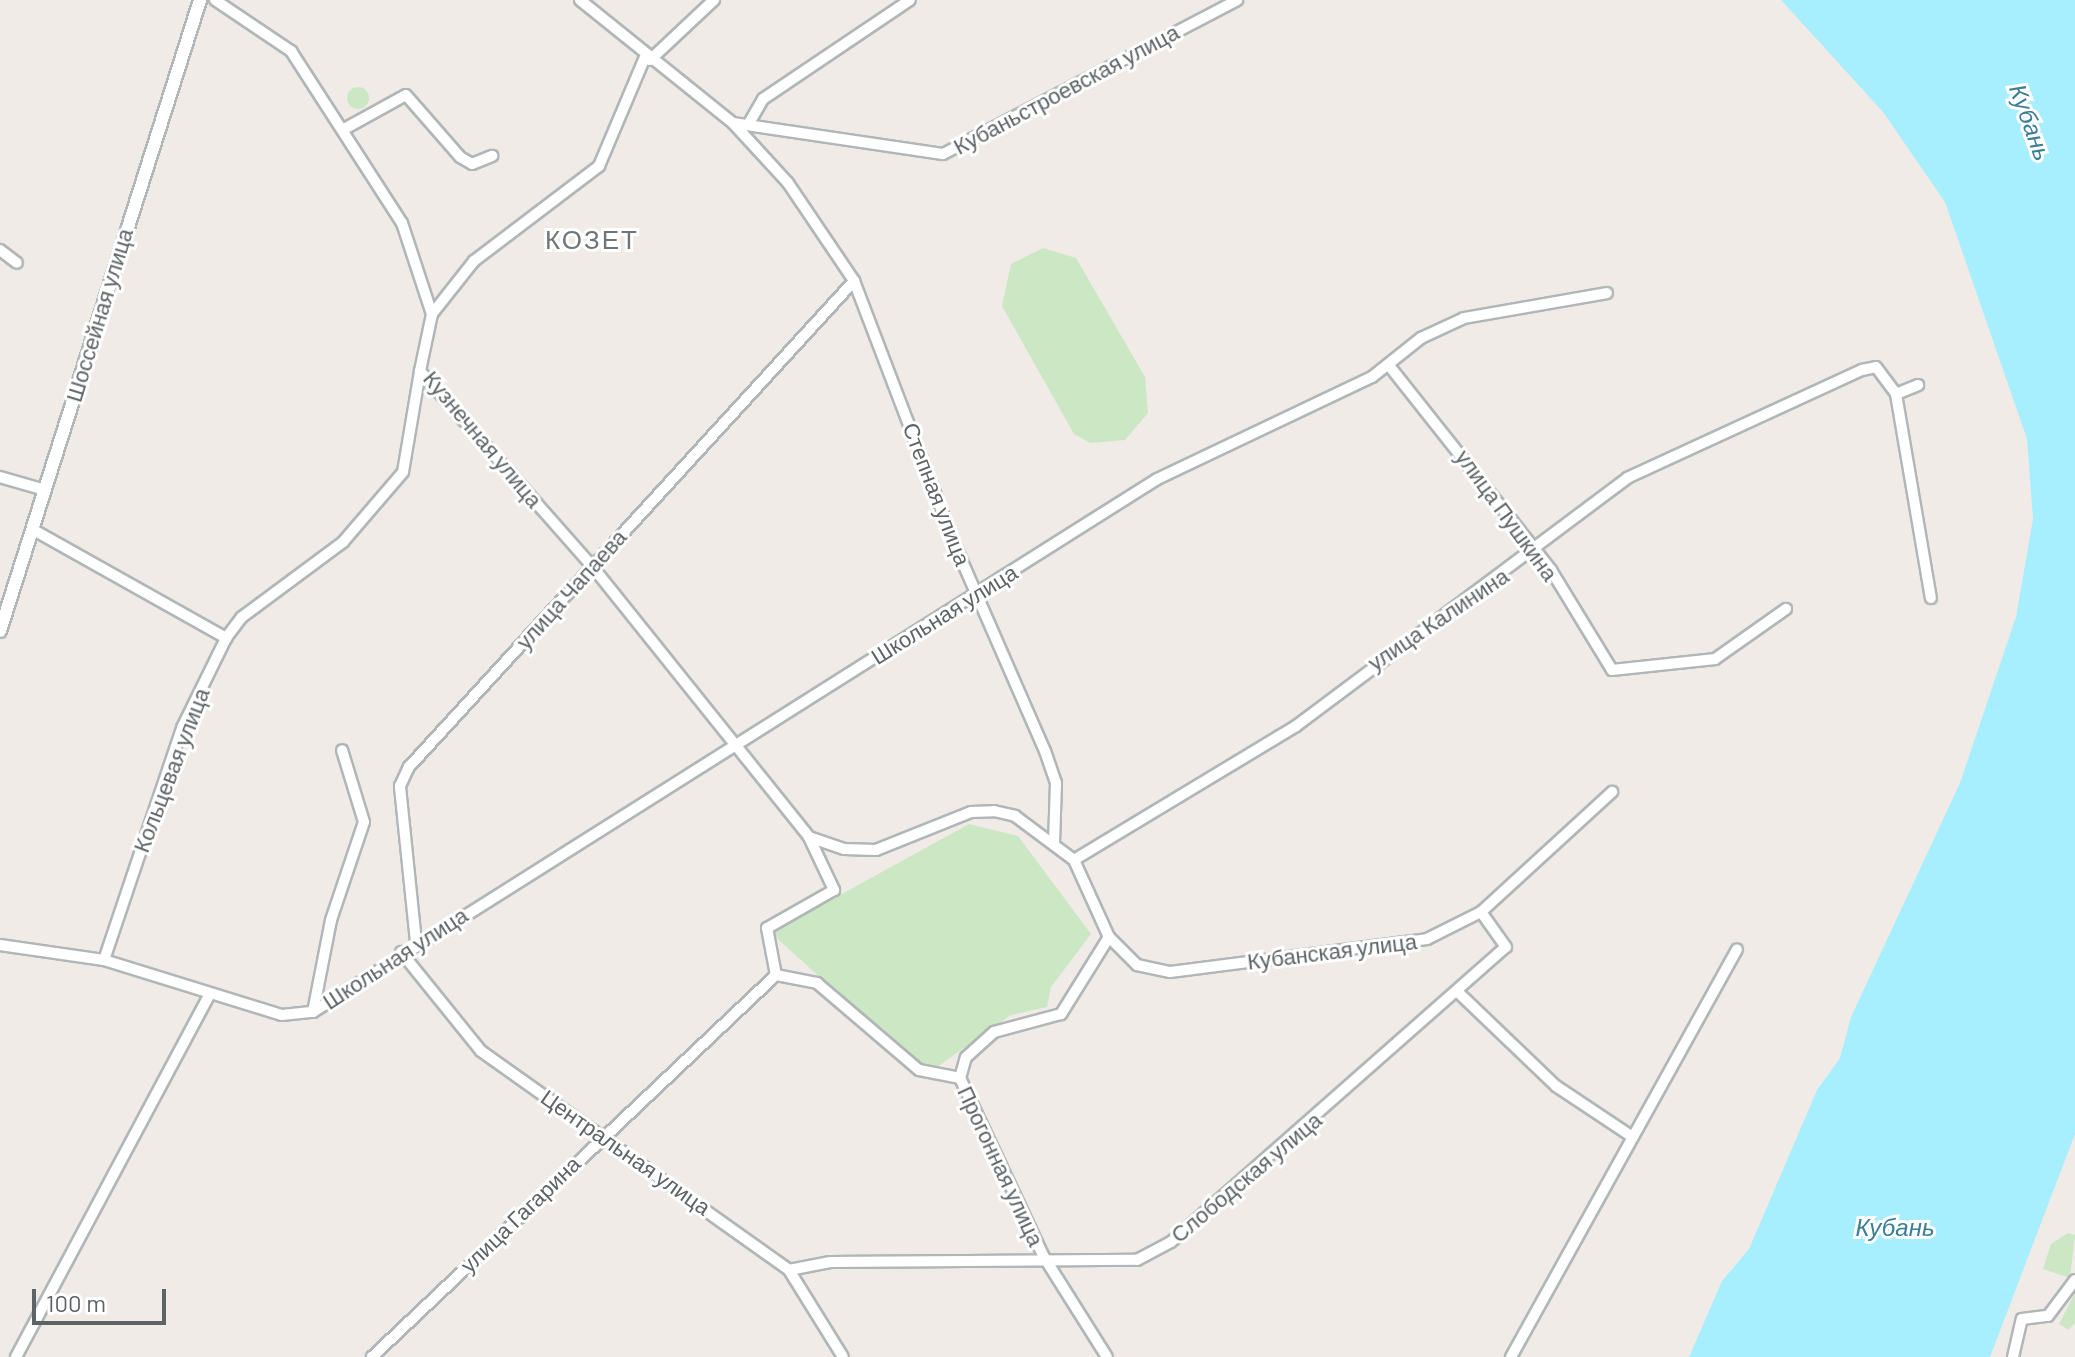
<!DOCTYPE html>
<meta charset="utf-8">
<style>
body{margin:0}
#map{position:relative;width:2075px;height:1357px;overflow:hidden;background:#f0ebe6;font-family:Barlow,sans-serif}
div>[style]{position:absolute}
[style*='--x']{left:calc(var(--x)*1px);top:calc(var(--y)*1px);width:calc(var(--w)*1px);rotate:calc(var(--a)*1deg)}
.green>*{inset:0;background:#cce7c3}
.round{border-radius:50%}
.water>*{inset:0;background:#a7efff}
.roads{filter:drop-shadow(2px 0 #b1b6b8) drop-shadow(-2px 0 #b1b6b8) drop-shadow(0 2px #b1b6b8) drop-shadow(0 -2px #b1b6b8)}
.minor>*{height:10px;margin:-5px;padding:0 5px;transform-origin:5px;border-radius:5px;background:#fff}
.tertiary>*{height:12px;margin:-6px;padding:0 6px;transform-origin:6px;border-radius:6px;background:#fff}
span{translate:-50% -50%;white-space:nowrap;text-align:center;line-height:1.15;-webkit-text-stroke:6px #fff;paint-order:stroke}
.street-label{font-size:22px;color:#5e6466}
.water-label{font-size:24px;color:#3a7e97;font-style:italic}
.quarter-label{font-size:26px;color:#6f7678;letter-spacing:2px}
.scale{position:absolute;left:32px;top:1289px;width:134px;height:36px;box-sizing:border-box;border:4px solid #5e6466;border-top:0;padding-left:10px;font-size:24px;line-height:28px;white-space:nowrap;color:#5e6466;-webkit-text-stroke:6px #fff;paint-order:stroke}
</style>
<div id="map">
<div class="green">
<i class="round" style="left:347px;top:87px;width:22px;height:22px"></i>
<i style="clip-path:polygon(1043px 248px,1076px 258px,1145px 377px,1148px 413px,1125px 440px,1090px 443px,1074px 434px,1002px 306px,1011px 264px)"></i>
<i style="clip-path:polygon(969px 824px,1018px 836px,1091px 934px,1051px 987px,1047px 1007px,1011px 1015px,927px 1074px,771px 933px)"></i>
<i style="clip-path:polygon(2068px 1233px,2075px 1235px,2070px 1278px,2043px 1269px,2051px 1244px)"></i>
<i style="clip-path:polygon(2075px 1293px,2075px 1323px,2068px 1330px,2059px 1324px)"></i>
</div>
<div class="water">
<i style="clip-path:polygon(1781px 0,2075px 0,2075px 1134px,1990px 1357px,1689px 1357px,1722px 1281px,1749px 1249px,1817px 1090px,1840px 1058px,1851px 1017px,1960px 783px,2016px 617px,2033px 519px,2027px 439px,1945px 202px,1883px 112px)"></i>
</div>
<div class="roads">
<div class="minor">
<i style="--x:215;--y:0;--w:92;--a:33.9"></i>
<i style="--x:291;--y:51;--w:205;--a:57.2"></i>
<i style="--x:402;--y:223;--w:96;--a:71.8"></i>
<i style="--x:432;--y:314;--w:58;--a:101.9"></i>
<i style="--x:420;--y:371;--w:260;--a:48.6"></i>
<i style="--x:592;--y:566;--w:347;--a:51.3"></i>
<i style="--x:809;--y:837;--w:59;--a:64.7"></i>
<i style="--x:834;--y:890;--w:77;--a:150.4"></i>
<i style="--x:767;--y:928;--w:48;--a:79.2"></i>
<i style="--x:580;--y:0;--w:196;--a:38.8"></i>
<i style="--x:733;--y:123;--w:81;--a:47.5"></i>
<i style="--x:788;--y:183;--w:118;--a:56"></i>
<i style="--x:854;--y:281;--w:283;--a:69.1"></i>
<i style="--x:955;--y:545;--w:225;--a:66.4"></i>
<i style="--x:1045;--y:751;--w:34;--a:71"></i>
<i style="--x:1056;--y:783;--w:60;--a:91.9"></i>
<i style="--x:650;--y:60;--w:88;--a:-43.2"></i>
<i style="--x:733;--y:123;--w:212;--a:8.4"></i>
<i style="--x:943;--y:154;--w:332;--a:-27.6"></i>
<i style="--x:748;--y:125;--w:30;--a:-60"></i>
<i style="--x:763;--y:99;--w:177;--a:-34"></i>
<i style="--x:346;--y:128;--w:68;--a:-28.8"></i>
<i style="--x:406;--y:95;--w:82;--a:48.9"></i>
<i style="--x:460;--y:157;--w:14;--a:30"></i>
<i style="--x:472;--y:164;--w:22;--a:-22"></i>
<i style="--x:0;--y:250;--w:21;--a:37"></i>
<i style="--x:432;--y:314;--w:68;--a:-51.6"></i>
<i style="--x:474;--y:261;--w:157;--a:-37.2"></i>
<i style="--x:599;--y:166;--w:118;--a:-67.1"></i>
<i style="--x:1391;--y:368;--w:258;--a:51.6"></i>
<i style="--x:1551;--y:570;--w:117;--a:58.6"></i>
<i style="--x:1612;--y:670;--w:104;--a:-6.1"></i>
<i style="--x:1715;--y:659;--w:87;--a:-35.2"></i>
<i style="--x:1896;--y:394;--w:207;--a:80.3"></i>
<i style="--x:0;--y:477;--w:47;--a:16.1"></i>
<i style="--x:32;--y:529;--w:223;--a:29.3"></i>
<i style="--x:809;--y:837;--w:37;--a:19"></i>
<i style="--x:844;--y:849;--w:32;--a:2"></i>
<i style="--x:876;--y:850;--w:102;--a:-21.8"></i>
<i style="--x:971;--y:812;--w:23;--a:-2"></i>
<i style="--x:994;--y:811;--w:22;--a:13"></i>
<i style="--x:1015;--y:816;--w:74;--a:36.7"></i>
<i style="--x:1074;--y:860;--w:85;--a:65.6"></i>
<i style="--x:1109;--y:937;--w:91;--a:121.9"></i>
<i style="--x:1061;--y:1014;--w:69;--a:165"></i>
<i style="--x:994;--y:1032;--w:38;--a:138"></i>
<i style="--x:966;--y:1057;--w:22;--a:106"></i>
<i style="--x:1074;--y:860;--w:259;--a:-31.1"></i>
<i style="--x:1296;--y:726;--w:414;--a:-36.8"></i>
<i style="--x:1627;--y:478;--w:259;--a:-24.7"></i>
<i style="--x:1862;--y:370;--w:14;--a:-12"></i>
<i style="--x:1876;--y:367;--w:34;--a:53"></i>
<i style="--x:1896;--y:394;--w:24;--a:-22"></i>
<i style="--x:1109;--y:937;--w:40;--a:45"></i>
<i style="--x:1137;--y:965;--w:34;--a:12"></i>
<i style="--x:1170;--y:972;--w:259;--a:-7.3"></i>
<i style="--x:1427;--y:939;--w:60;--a:-26.6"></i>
<i style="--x:1481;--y:912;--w:178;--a:-42.5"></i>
<i style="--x:416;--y:942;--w:157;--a:-95.9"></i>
<i style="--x:400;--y:786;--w:21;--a:-65"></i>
<i style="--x:409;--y:767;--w:659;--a:-47.52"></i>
<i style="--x:0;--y:945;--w:105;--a:8.2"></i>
<i style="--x:104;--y:960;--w:186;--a:17.2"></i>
<i style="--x:282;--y:1015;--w:31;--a:-6"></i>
<i style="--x:313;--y:1012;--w:998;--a:-32.27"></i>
<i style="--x:1157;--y:479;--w:238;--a:-25.4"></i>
<i style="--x:1372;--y:377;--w:63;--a:-38.5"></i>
<i style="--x:1421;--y:338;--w:47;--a:-24.9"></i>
<i style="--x:1464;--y:318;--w:145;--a:-9.9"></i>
<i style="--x:401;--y:952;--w:127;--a:51.1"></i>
<i style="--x:481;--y:1051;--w:378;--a:35.4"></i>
<i style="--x:789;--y:1270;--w:102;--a:58.2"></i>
<i style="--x:104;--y:960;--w:245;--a:-71.4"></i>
<i style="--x:182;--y:728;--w:100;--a:-63.9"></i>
<i style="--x:226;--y:638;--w:26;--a:-53"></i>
<i style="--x:242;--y:617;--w:126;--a:-36.6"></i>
<i style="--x:343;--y:542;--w:92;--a:-49.4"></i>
<i style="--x:403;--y:472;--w:102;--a:-80.4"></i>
<i style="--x:776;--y:975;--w:42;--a:11"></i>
<i style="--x:817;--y:983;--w:134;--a:40.5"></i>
<i style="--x:919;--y:1070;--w:42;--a:11"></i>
<i style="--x:960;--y:1078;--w:198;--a:64.9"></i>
<i style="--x:1044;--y:1257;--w:118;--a:57.8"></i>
<i style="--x:1460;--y:994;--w:133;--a:43.8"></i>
<i style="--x:1556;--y:1086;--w:90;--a:33.7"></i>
<i style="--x:313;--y:1012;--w:94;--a:-78.9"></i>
<i style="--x:331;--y:920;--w:103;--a:-71.4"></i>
<i style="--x:364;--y:822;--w:75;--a:-107"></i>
<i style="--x:789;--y:1270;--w:42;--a:-11"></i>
<i style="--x:830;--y:1262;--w:307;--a:-0.4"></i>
<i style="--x:1137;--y:1260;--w:38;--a:-28"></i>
<i style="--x:1171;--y:1242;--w:446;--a:-41.4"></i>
<i style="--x:1506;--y:947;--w:43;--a:-125.5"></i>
<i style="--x:16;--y:1357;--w:412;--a:-61.9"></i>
<i style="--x:372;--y:1357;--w:556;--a:-43.4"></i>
<i style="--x:1511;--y:1357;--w:466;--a:-61"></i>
<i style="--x:2013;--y:1357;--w:39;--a:-77"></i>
<i style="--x:2022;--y:1319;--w:26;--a:-7"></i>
<i style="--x:2048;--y:1316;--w:45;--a:-53.1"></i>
</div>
<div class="tertiary">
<i style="--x:0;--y:631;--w:662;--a:-72.41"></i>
</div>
</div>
<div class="street-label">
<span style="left:1066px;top:89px;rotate:-28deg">Кубаньстроевская улица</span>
<span style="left:99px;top:315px;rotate:-73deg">Шоссейная улица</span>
<span style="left:483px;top:439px;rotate:50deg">Кузнечная улица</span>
<span style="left:937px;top:494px;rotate:69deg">Степная улица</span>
<span style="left:1507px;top:515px;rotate:54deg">улица Пушкина</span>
<span style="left:571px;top:589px;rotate:-48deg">улица Чапаева</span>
<span style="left:944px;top:614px;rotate:-32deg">Школьная улица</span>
<span style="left:1438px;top:619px;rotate:-34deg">улица Калинина</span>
<span style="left:171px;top:770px;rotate:-69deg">Кольцевая улица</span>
<span style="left:1332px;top:951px;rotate:-7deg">Кубанская улица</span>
<span style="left:395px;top:958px;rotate:-33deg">Школьная улица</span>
<span style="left:626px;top:1152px;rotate:35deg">Центральная улица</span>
<span style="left:1001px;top:1166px;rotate:65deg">Прогонная улица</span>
<span style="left:1246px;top:1177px;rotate:-40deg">Слободская улица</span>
<span style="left:520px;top:1214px;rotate:-44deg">улица Гагарина</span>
</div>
<div class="water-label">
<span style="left:2031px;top:122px;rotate:70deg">Кубань</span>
<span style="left:1895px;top:1227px">Кубань</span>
</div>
<div class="quarter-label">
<span style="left:592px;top:239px">КОЗЕТ</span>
</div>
<div class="scale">100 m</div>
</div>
